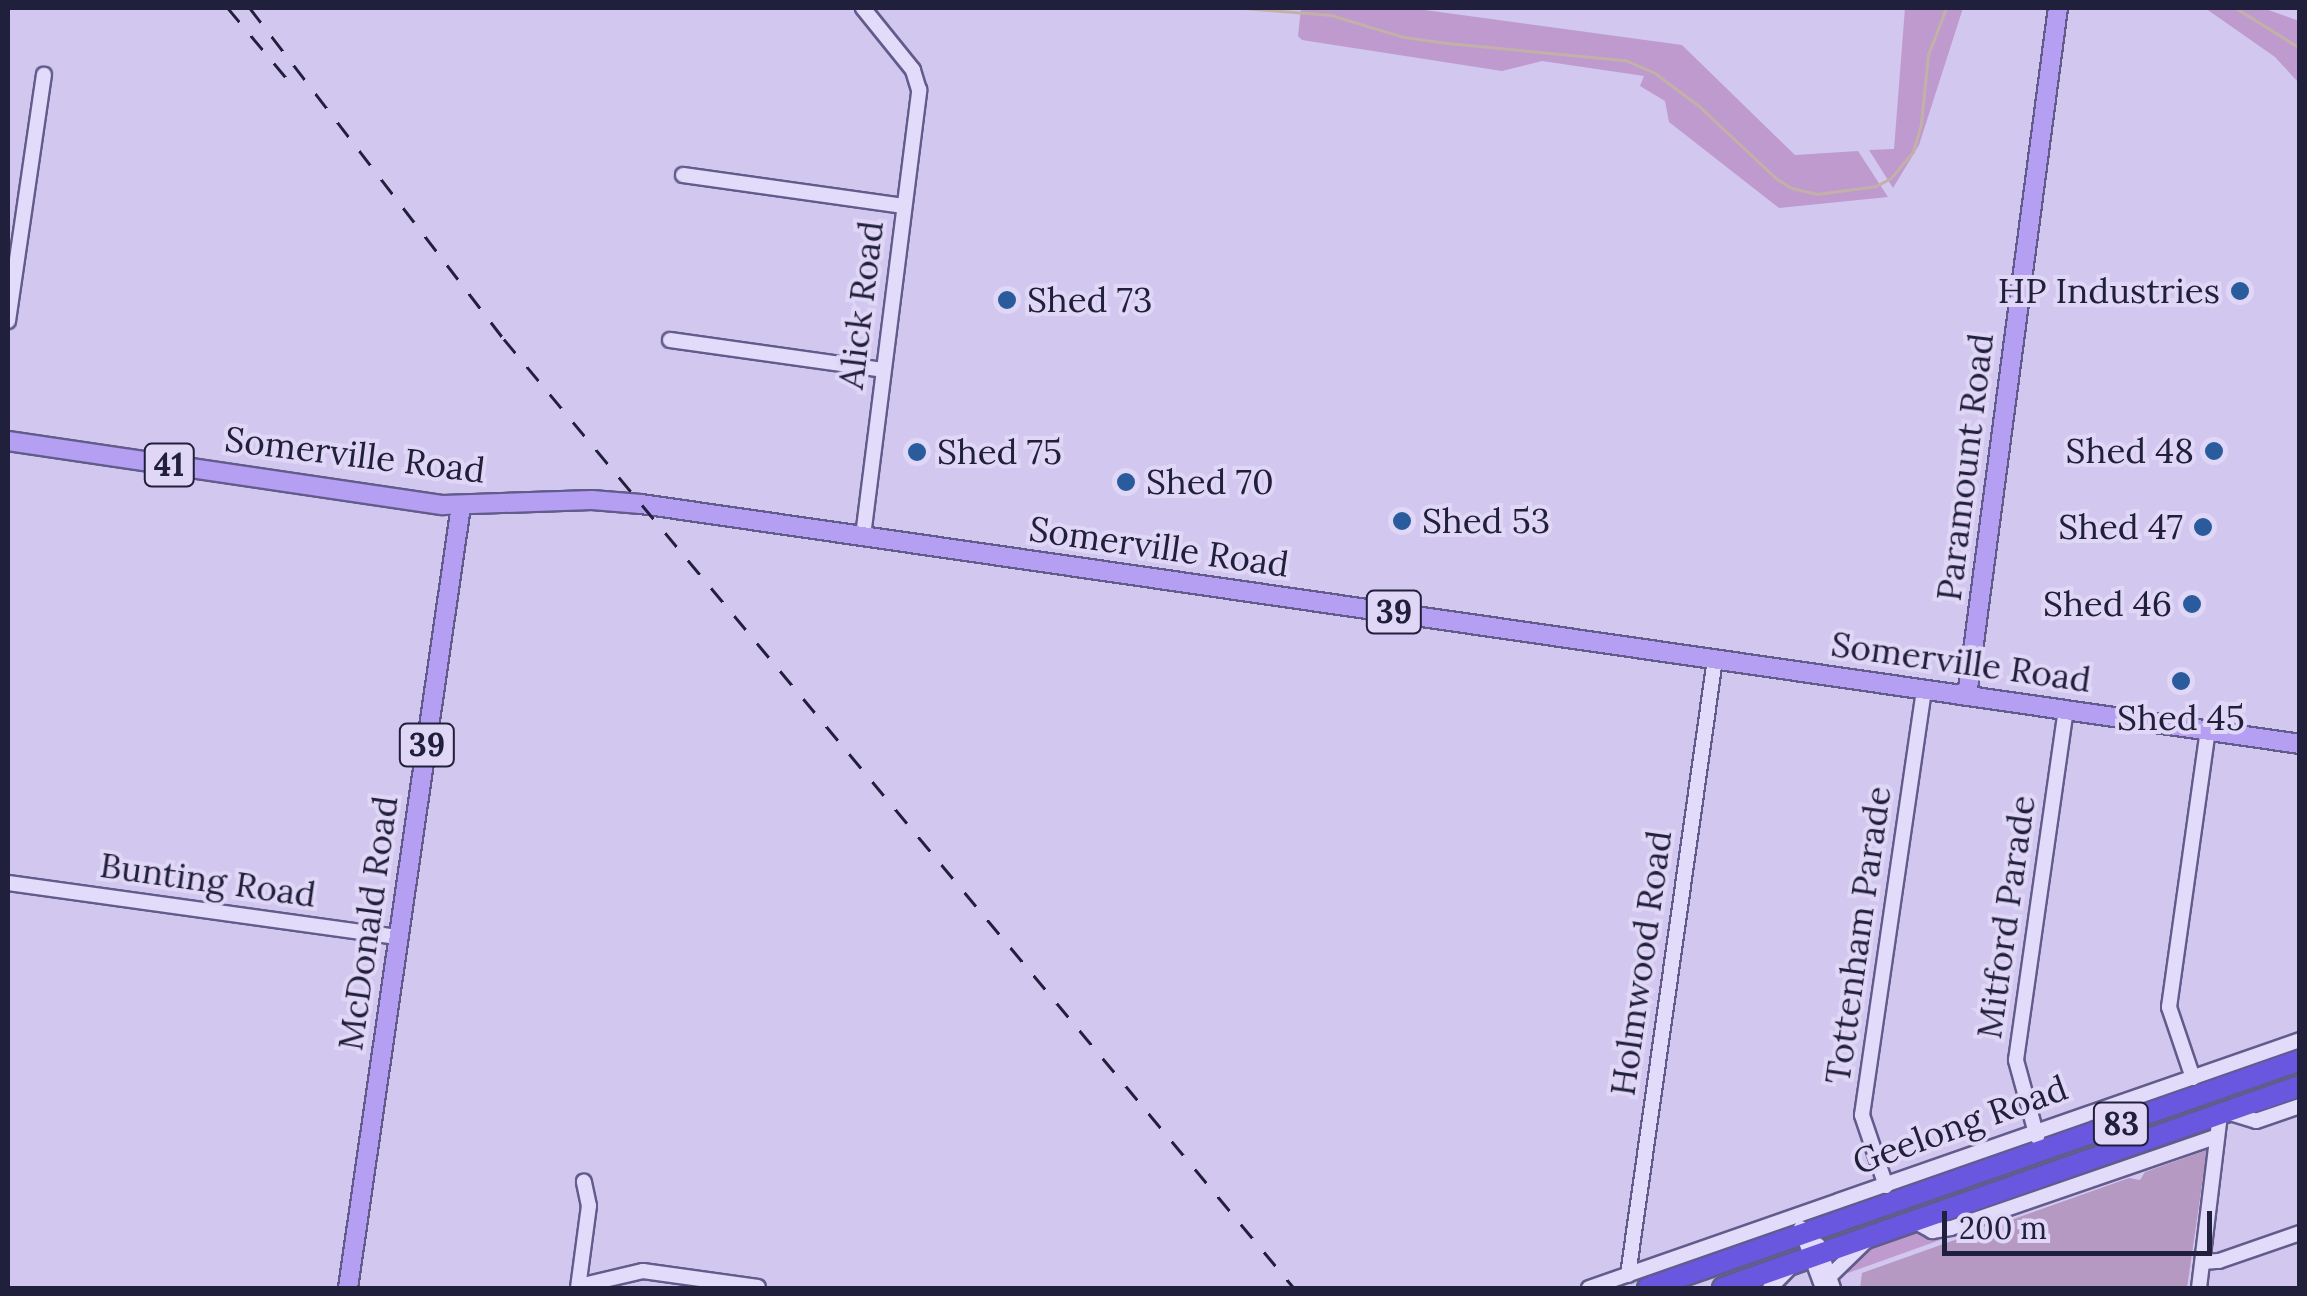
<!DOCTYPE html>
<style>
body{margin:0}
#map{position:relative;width:2307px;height:1296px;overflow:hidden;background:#d2c7ef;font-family:Lora,serif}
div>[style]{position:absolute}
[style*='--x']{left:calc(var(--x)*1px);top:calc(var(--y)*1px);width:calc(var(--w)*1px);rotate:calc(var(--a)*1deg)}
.green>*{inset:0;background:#be9ace}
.cemetery>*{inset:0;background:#b699c3}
.stream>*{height:2.5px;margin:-1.25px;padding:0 1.25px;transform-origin:1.25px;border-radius:1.25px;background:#c3b0a8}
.roads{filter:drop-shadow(2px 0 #615c8c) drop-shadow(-2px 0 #615c8c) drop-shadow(0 2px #615c8c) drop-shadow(0 -2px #615c8c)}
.minor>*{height:14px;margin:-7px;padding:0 7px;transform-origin:7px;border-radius:7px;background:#e3dbfa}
.major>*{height:18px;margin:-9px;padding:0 9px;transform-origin:9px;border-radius:9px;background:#b59ff2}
.highway>*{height:20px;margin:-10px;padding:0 10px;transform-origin:10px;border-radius:10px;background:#6957df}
.rail>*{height:2.5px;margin-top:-1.25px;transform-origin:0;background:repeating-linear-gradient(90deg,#21203c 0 18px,transparent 0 36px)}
.dots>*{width:28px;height:28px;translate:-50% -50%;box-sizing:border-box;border:5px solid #e0d7f6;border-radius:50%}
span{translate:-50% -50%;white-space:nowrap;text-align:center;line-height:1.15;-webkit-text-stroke:8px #e0d7f6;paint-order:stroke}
.shield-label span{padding:2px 8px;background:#e0d7f6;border:2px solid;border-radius:8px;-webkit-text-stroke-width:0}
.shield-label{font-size:32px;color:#21203c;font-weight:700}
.poi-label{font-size:35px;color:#21203c}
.right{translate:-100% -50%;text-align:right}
.left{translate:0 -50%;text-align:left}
.street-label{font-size:35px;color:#21203c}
.frame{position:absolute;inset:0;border:10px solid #21203c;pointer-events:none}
.scale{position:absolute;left:1942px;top:1211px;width:270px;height:45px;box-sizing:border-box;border:5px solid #21203c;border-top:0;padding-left:12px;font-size:30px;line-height:35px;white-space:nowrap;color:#21203c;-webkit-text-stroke:8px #e0d7f6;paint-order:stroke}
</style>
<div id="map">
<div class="green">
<i style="clip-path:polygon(1301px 8px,1410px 8px,1682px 45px,1795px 155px,1858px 151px,1888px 197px,1779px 208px,1669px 122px,1665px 101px,1640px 86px,1644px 76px,1542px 61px,1502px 71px,1302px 40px,1298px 36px)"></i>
<i style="clip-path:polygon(1905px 8px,1963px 8px,1919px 145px,1893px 188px,1869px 150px,1894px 149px)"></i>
<i style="clip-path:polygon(2205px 8px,2263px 8px,2299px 21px,2299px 83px,2275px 57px)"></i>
<i style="clip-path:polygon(2039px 1160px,2042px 1165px,2029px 1172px,1832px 1236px,1830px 1233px)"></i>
<i style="clip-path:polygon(2110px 1179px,1848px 1273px,1844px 1268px,1881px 1242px,1915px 1230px,1943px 1236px)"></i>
</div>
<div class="cemetery">
<i style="clip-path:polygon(2207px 1150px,2187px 1288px,1860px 1288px,1862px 1273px,2129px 1178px,2140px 1180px,2145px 1172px)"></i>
</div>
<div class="stream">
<i style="--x:1245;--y:8;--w:86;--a:4.7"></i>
<i style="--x:1331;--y:15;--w:76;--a:16.8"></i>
<i style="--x:1404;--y:37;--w:43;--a:7.9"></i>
<i style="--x:1447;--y:43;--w:179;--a:5.5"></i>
<i style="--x:1625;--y:60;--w:33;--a:23"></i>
<i style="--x:1655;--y:73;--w:54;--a:36.7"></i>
<i style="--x:1698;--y:105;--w:108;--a:43.1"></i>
<i style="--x:1777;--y:179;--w:17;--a:31"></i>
<i style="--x:1792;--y:188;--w:26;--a:13"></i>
<i style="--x:1817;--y:194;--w:60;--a:-7.7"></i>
<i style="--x:1876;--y:186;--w:17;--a:-28"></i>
<i style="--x:1891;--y:178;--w:34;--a:-50"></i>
<i style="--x:1913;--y:152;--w:29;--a:-74"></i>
<i style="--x:1921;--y:124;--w:69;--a:-84.2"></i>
<i style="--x:1928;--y:55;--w:50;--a:-69"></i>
<i style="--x:2236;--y:8;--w:75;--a:32"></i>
</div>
<div class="roads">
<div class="minor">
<i style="--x:683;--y:175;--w:223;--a:8"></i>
<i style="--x:8;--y:321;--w:249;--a:-81.7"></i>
<i style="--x:670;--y:340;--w:215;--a:8"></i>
<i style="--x:863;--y:536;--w:450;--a:-82.8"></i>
<i style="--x:919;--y:90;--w:21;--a:-107"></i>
<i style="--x:913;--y:70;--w:80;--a:-128.9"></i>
<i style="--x:8;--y:883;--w:395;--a:7.9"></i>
<i style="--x:2193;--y:1078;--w:75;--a:-108.7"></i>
<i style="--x:2169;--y:1007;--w:279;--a:-82"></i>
<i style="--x:2227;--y:1112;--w:30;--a:17"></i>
<i style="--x:2256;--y:1121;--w:46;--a:-18.8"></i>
<i style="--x:2037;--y:1137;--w:80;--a:-105.3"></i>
<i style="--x:2016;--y:1060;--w:354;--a:-81.9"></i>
<i style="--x:1886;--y:1186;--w:75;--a:-108.7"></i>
<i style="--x:1862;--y:1115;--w:430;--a:-81.7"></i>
<i style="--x:1914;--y:1221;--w:21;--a:29"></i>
<i style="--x:1932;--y:1231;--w:19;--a:-9"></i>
<i style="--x:1951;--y:1228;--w:279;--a:-19"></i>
<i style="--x:1801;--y:1228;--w:64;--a:69.9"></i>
<i style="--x:1818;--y:1245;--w:46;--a:70.8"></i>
<i style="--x:2203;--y:1262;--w:16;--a:-4"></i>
<i style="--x:2219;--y:1261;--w:86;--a:-19.1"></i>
<i style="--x:1628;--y:1275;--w:622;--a:-81.96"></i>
<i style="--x:1830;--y:1276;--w:56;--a:-44.3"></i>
<i style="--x:579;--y:1286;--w:66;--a:-13.2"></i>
<i style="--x:643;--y:1271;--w:116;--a:7.9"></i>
<i style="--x:578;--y:1288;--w:83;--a:-82.4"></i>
<i style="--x:589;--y:1206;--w:25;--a:-102"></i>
<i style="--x:1589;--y:1288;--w:753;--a:-19.23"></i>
<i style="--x:1770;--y:1288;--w:28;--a:-46"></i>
<i style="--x:2199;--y:1288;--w:175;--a:-83.1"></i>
</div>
<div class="major">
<i style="--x:8;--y:441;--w:440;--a:8.4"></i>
<i style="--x:443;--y:505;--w:149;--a:-1.9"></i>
<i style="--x:592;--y:500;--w:49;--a:4.7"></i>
<i style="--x:641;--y:504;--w:1676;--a:8.23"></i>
<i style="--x:1967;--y:696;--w:694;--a:-82.47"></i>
<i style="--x:348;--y:1288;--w:790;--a:-81.78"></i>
</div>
<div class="highway">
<i style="--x:1648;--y:1288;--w:691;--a:-19.27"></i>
<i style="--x:1723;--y:1288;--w:611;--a:-19.29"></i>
</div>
</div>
<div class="rail">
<i style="--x:228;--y:8;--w:104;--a:50.1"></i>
<i style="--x:250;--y:8;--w:417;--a:52.5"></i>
<i style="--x:504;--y:339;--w:1235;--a:50.22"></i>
</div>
<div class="dots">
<i style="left:2240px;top:291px;background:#2a5b9c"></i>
<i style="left:1007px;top:300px;background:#2a5b9c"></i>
<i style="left:2214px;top:451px;background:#2a5b9c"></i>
<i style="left:917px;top:452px;background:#2a5b9c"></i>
<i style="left:1126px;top:482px;background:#2a5b9c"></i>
<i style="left:1402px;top:521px;background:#2a5b9c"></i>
<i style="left:2203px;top:527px;background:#2a5b9c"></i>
<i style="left:2192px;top:604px;background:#2a5b9c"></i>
<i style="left:2181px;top:681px;background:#2a5b9c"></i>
</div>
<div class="shield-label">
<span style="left:169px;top:465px">41</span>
<span style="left:1394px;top:612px">39</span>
<span style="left:427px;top:745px">39</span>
<span style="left:2121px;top:1124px">83</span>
</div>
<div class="poi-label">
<span class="right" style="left:2220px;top:291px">HP Industries</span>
<span class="left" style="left:1027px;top:300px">Shed 73</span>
<span class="right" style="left:2194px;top:451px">Shed 48</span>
<span class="left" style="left:937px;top:452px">Shed 75</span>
<span class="left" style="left:1146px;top:482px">Shed 70</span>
<span class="left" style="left:1422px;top:521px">Shed 53</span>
<span class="right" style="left:2183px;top:527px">Shed 47</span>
<span class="right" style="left:2172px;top:604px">Shed 46</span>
<span style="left:2181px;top:718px">Shed 45</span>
</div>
<div class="street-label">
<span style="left:861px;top:305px;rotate:-83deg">Alick Road</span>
<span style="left:355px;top:455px;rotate:7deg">Somerville Road</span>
<span style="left:1965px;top:467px;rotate:-83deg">Paramount Road</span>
<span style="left:1159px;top:547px;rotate:8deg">Somerville Road</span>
<span style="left:1961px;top:662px;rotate:8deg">Somerville Road</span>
<span style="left:208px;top:880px;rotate:8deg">Bunting Road</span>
<span style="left:2006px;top:917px;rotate:-82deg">Mitford Parade</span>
<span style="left:368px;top:923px;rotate:-82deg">McDonald Road</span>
<span style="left:1858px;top:935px;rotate:-82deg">Tottenham Parade</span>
<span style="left:1641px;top:963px;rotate:-82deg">Holmwood Road</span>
<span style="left:1960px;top:1125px;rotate:-20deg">Geelong Road</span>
</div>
<div class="frame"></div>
<div class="scale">200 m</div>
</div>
